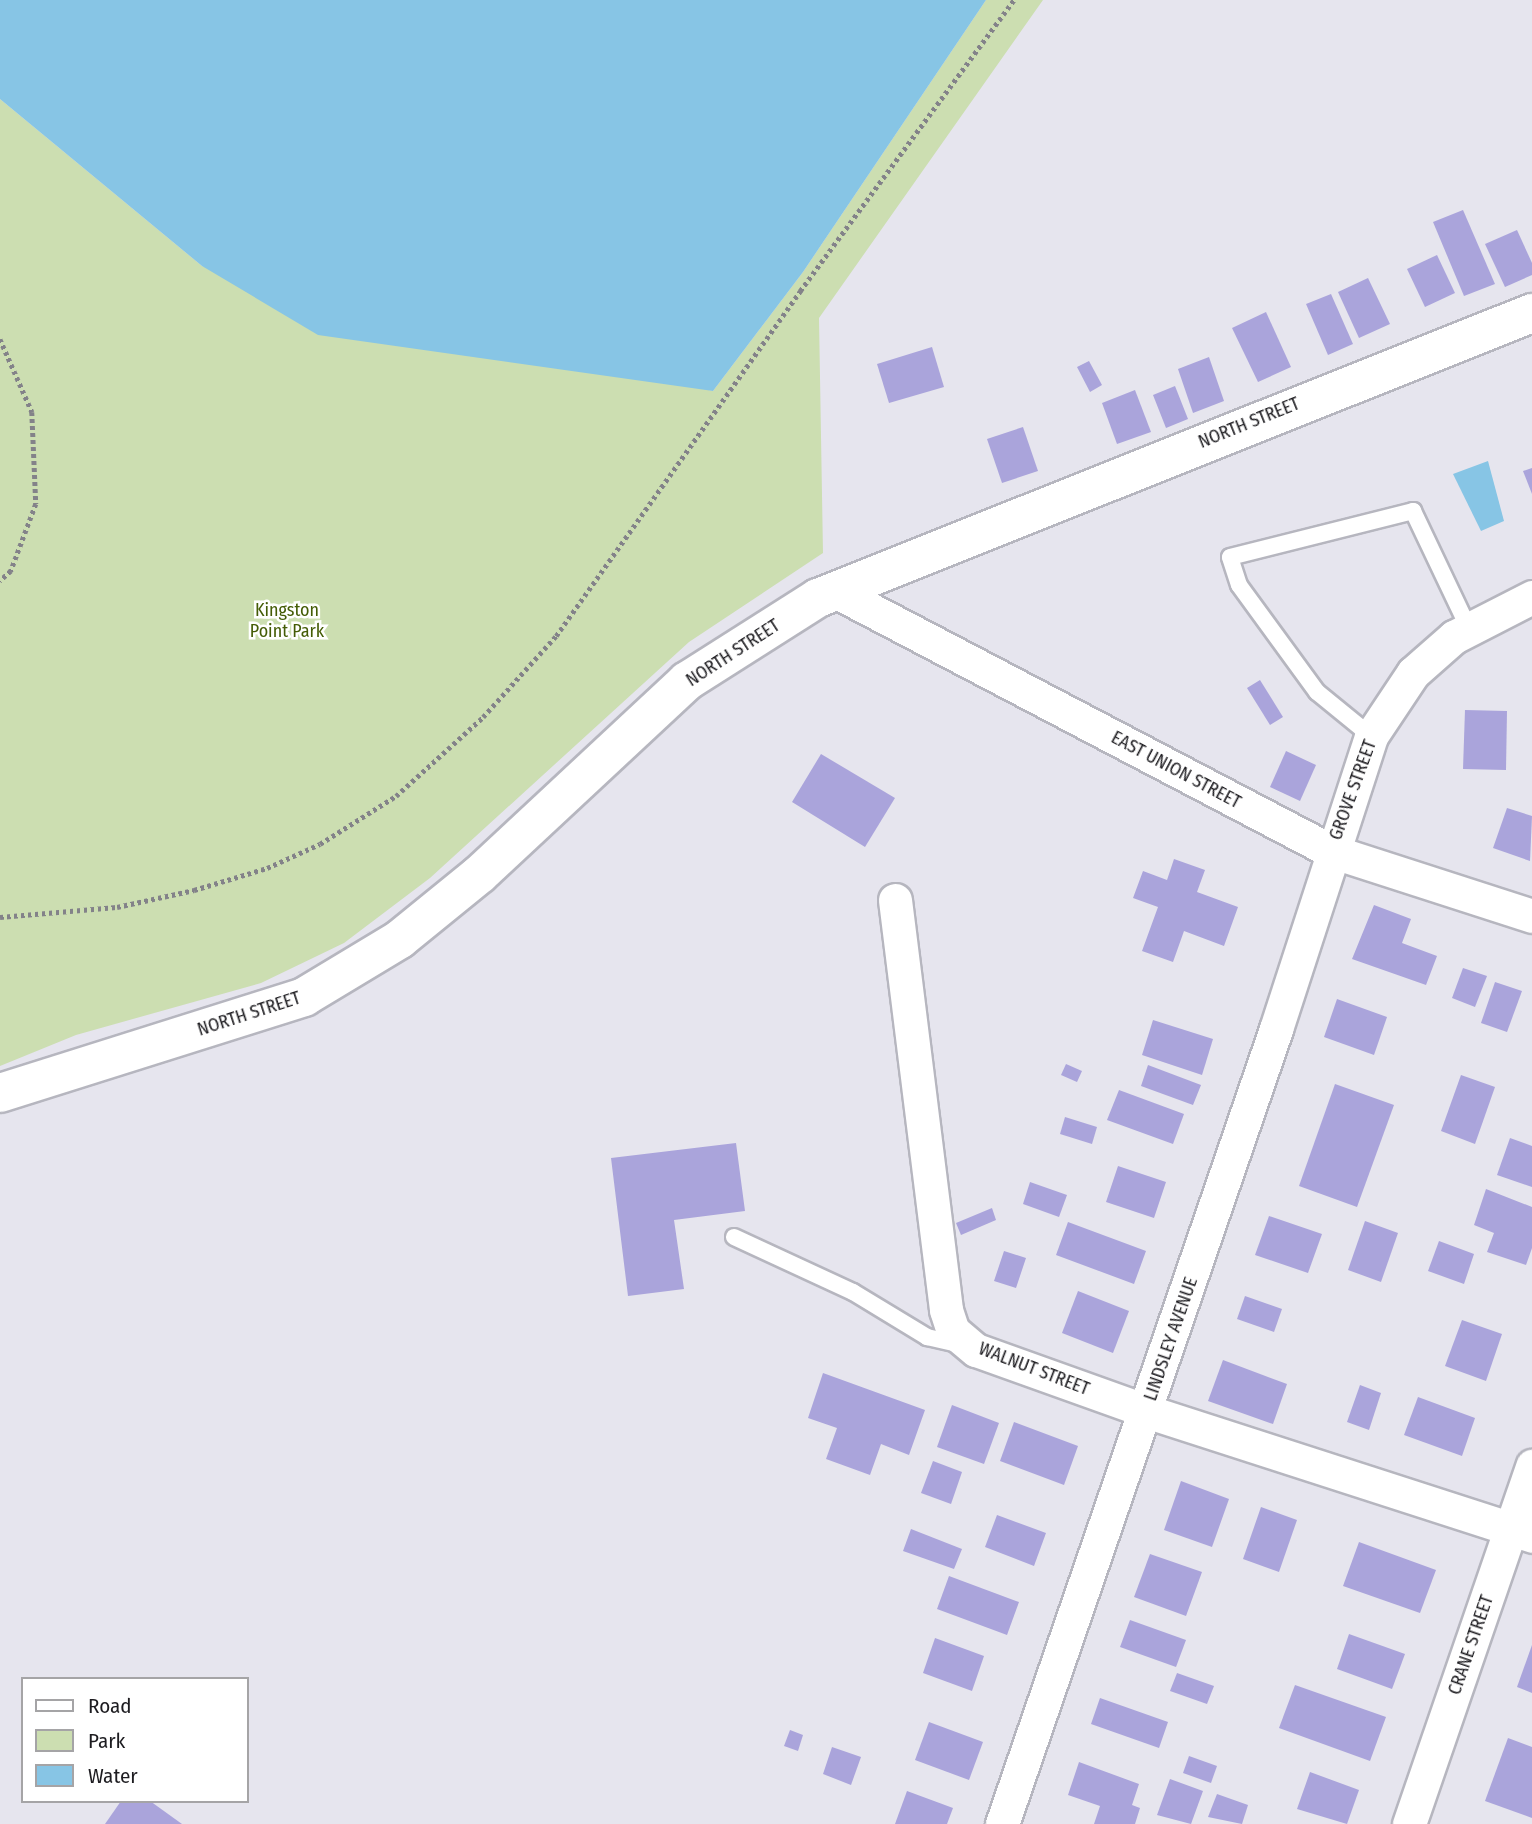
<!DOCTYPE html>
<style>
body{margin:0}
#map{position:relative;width:1532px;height:1824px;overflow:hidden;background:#e6e5ee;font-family:"Fira Sans Condensed",sans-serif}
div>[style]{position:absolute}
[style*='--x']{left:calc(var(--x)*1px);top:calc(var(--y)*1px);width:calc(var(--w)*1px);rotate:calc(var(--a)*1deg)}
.green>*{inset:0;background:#ccdeb1}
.water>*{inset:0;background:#87c5e5}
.building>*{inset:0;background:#aaa4db}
.path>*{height:4.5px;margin-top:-2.25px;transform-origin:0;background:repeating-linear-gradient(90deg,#838289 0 3.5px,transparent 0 7px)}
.roads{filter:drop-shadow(2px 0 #b6b6bf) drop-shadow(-2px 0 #b6b6bf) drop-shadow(0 2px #b6b6bf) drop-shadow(0 -2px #b6b6bf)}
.service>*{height:16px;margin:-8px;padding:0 8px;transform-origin:8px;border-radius:8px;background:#fff}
.minor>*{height:33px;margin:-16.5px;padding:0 16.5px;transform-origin:16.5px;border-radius:16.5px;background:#fff}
.tertiary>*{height:38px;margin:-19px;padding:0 19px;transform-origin:19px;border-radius:19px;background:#fff}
span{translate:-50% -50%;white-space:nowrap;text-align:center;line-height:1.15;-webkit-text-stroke:5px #fff;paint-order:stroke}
.street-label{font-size:18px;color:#1d1c20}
.park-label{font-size:18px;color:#445c06}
.legend{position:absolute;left:21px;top:1677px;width:228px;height:126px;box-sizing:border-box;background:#fff;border:2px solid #a5a4a6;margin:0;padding:9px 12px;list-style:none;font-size:21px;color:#1d1c20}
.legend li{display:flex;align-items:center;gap:14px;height:35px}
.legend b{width:35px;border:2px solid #a5a4a6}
</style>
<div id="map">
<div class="green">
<i style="clip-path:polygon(986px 0,1043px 0,819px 318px,823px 553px,689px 642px,430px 878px,344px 943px,261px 983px,76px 1035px,0 1066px,0 99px,202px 266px,713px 391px,803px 272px)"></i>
</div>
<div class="water">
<i style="clip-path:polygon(0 0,986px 0,803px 272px,713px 391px,318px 335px,202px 266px,0 99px)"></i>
<i style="clip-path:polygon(1488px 461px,1504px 521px,1481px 531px,1453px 474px)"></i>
</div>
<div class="building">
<i style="clip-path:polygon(1463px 210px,1495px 284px,1464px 296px,1433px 222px)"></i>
<i style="clip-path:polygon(1517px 230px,1532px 263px,1532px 275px,1505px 287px,1485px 244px)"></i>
<i style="clip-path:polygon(1437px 255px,1455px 293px,1425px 307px,1407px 269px)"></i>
<i style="clip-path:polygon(1368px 278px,1390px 324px,1359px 338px,1338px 292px)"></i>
<i style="clip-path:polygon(1331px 294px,1353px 344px,1328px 355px,1306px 304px)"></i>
<i style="clip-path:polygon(1266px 312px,1291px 367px,1258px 382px,1232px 328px)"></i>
<i style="clip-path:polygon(932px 347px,944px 387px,889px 403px,877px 364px)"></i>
<i style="clip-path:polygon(1209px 357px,1224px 401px,1193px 413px,1178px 369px)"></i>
<i style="clip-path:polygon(1089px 361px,1102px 385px,1090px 392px,1077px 367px)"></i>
<i style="clip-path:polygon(1175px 386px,1188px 419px,1166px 428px,1153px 395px)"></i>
<i style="clip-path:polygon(1135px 390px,1151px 432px,1117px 444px,1102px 403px)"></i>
<i style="clip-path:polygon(1023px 427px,1038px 471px,1002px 483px,987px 439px)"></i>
<i style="clip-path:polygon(1532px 468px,1532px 494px,1523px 471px)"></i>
<i style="clip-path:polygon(1260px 680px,1283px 717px,1270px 725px,1247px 688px)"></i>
<i style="clip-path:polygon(1465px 710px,1507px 711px,1506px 770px,1463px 769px)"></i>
<i style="clip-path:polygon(1286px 751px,1316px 765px,1300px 801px,1270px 787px)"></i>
<i style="clip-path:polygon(821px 754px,895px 798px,865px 847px,792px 802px)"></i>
<i style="clip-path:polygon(1507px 808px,1532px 816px,1530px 861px,1493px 848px)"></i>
<i style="clip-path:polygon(1174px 859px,1205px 870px,1197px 892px,1238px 907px,1224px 946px,1184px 931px,1173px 962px,1142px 951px,1158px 907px,1133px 898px,1143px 871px,1167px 880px)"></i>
<i style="clip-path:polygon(1374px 905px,1411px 919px,1402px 943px,1437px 956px,1426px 985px,1352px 959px)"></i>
<i style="clip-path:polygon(1463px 968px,1487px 976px,1475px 1007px,1452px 998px)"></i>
<i style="clip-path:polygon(1495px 982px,1522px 991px,1507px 1032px,1481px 1023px)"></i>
<i style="clip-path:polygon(1337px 999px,1387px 1017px,1374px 1055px,1324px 1037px)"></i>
<i style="clip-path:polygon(1153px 1020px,1213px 1039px,1202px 1075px,1142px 1055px)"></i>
<i style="clip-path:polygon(1066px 1064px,1082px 1071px,1077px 1082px,1061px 1075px)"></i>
<i style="clip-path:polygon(1148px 1065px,1201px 1085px,1193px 1105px,1141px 1086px)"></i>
<i style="clip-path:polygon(1461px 1075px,1495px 1087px,1475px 1144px,1441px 1131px)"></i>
<i style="clip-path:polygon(1335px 1084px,1394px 1105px,1357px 1207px,1299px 1186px)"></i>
<i style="clip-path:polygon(1119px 1090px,1184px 1114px,1173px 1144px,1107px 1120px)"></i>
<i style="clip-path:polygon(1065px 1117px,1097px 1127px,1092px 1144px,1060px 1134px)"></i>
<i style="clip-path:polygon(1510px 1138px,1532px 1146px,1532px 1187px,1497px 1175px)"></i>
<i style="clip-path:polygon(736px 1143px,745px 1211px,674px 1220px,684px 1289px,628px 1296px,611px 1158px)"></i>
<i style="clip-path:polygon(1118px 1166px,1166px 1182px,1154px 1218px,1106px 1202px)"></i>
<i style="clip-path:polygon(1030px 1182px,1067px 1195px,1059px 1217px,1023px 1204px)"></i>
<i style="clip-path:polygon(1486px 1189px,1532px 1207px,1532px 1248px,1526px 1265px,1487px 1252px,1494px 1233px,1474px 1225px)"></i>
<i style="clip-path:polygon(992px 1208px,996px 1220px,961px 1235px,956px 1223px)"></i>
<i style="clip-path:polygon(1269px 1216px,1322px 1234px,1308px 1273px,1255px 1255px)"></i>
<i style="clip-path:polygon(1365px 1221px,1398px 1233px,1381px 1282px,1348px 1270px)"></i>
<i style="clip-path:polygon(1068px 1222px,1146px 1251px,1134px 1284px,1056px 1255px)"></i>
<i style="clip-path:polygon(1439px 1241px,1474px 1254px,1464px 1284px,1428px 1271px)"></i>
<i style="clip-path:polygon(1004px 1251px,1026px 1258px,1016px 1288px,994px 1281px)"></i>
<i style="clip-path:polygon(1078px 1291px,1129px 1311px,1113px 1353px,1062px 1333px)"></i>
<i style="clip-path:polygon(1245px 1296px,1282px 1309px,1274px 1332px,1237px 1319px)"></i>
<i style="clip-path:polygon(1462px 1320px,1502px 1334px,1486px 1381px,1445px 1366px)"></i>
<i style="clip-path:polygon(1223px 1360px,1287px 1384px,1273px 1424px,1208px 1401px)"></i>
<i style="clip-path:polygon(823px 1373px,925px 1410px,909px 1455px,881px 1444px,870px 1475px,826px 1459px,837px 1428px,808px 1418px)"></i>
<i style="clip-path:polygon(1360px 1385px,1381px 1393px,1369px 1430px,1347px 1422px)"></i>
<i style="clip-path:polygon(1418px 1397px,1475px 1418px,1462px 1456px,1404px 1435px)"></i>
<i style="clip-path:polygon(952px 1405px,999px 1423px,984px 1464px,937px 1447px)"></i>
<i style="clip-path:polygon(1014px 1422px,1078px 1446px,1064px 1485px,1000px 1461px)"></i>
<i style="clip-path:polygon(933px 1461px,962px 1472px,951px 1504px,921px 1493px)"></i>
<i style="clip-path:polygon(1181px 1481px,1229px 1499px,1212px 1547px,1164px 1530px)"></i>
<i style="clip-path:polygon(1261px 1507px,1297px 1520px,1279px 1572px,1243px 1559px)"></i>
<i style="clip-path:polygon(997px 1515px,1046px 1533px,1034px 1566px,985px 1547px)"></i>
<i style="clip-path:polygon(911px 1529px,962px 1549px,954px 1569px,903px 1551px)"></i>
<i style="clip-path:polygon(1359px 1542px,1436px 1570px,1420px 1613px,1343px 1586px)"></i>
<i style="clip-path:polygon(1150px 1554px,1202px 1572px,1186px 1616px,1134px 1597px)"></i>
<i style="clip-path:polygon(949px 1576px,1019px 1602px,1007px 1635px,937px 1609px)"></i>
<i style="clip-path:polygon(1130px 1620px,1186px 1640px,1176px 1667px,1120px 1647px)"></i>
<i style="clip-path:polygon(1349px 1634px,1405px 1654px,1392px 1689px,1337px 1669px)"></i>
<i style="clip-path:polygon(935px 1638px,984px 1656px,972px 1691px,923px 1673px)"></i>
<i style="clip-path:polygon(1532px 1645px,1532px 1693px,1517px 1687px)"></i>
<i style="clip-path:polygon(1177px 1673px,1214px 1686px,1207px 1704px,1170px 1691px)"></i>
<i style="clip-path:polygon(1295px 1685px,1386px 1717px,1370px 1761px,1279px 1728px)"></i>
<i style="clip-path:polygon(1100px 1698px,1168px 1722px,1159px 1748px,1091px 1724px)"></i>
<i style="clip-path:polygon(929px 1722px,983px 1742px,969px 1780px,915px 1760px)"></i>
<i style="clip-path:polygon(790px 1730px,803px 1735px,798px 1751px,784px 1746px)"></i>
<i style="clip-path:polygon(1508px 1738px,1532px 1747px,1532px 1818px,1485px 1801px)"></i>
<i style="clip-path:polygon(832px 1747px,861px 1757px,851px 1785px,823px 1774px)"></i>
<i style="clip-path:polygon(1189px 1756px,1217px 1766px,1211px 1783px,1183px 1773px)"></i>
<i style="clip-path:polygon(1079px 1762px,1139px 1784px,1132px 1805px,1140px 1808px,1135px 1824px,1094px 1824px,1100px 1806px,1068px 1795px)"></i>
<i style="clip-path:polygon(1310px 1772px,1359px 1790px,1347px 1824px,1297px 1809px)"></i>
<i style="clip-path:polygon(1170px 1779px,1203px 1791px,1191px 1824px,1157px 1815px)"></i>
<i style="clip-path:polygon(907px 1791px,953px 1808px,947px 1824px,895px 1824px)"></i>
<i style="clip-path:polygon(1217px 1794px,1248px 1805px,1242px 1824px,1208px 1817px)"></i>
<i style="clip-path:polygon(121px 1801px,150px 1801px,182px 1824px,105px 1824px)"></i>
</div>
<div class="path">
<i style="--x:0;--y:339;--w:80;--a:66.3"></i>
<i style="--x:32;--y:412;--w:92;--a:87.5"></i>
<i style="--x:36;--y:504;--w:72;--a:110.5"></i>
<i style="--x:11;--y:571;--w:15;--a:138"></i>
<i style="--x:0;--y:917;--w:117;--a:-4.9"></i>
<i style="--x:117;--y:907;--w:79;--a:-12.4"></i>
<i style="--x:194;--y:890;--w:76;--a:-16.8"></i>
<i style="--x:267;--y:868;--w:58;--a:-24.4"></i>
<i style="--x:320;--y:844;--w:90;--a:-32.3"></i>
<i style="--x:396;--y:796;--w:118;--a:-42.2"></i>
<i style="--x:483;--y:717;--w:109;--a:-48"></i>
<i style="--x:556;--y:636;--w:423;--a:-54.7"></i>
<i style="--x:800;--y:291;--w:361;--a:-53.7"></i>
</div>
<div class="roads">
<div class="service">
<i style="--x:1371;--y:736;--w:70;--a:-140.8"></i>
<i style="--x:1317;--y:692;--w:132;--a:-126.1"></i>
<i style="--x:1239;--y:585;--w:29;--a:-108"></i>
<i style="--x:1230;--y:557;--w:189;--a:-14.1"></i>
<i style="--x:1413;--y:511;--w:131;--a:64.6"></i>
<i style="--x:734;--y:1237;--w:131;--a:24.8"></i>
<i style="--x:853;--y:1292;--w:87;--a:31.3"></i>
<i style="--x:927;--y:1337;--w:37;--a:13"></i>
</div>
<div class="minor">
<i style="--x:835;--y:591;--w:560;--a:27.66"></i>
<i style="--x:1331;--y:851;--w:211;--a:17.9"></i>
<i style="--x:895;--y:900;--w:413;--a:82.9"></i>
<i style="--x:946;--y:1310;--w:22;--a:72"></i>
<i style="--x:953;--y:1331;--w:30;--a:40"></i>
<i style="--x:976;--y:1350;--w:181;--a:19.7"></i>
<i style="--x:1146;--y:1411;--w:406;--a:17.9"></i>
<i style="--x:1002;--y:1824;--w:841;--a:-70.98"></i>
<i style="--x:1276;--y:1029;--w:308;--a:-72"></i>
<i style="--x:1371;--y:736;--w:76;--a:-56.3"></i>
<i style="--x:1413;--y:673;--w:55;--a:-41.3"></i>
<i style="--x:1454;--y:637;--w:88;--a:-27.1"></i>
<i style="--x:1409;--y:1824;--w:379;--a:-71"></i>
</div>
<div class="tertiary">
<i style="--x:0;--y:1093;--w:319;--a:-17.5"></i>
<i style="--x:304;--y:997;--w:112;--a:-31.1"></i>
<i style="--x:400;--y:939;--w:103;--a:-39.1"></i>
<i style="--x:480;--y:874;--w:283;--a:-43"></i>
<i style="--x:687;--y:681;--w:155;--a:-32.4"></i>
<i style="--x:818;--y:598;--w:769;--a:-21.76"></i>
</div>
</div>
<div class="street-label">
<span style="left:1249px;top:423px;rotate:-22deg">NORTH STREET</span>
<span style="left:733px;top:653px;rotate:-33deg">NORTH STREET</span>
<span style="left:1176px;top:770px;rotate:28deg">EAST UNION STREET</span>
<span style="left:1353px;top:790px;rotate:-70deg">GROVE STREET</span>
<span style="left:249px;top:1014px;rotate:-18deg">NORTH STREET</span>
<span style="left:1171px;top:1339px;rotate:-71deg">LINDSLEY AVENUE</span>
<span style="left:1034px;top:1369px;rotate:21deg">WALNUT STREET</span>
<span style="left:1471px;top:1645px;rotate:-71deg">CRANE STREET</span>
</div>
<div class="park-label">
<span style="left:287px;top:621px">Kingston<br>Point Park</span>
</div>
<ul class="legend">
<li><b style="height:9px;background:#fff"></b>Road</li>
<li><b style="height:19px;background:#ccdeb1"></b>Park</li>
<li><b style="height:19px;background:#87c5e5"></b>Water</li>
</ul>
</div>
